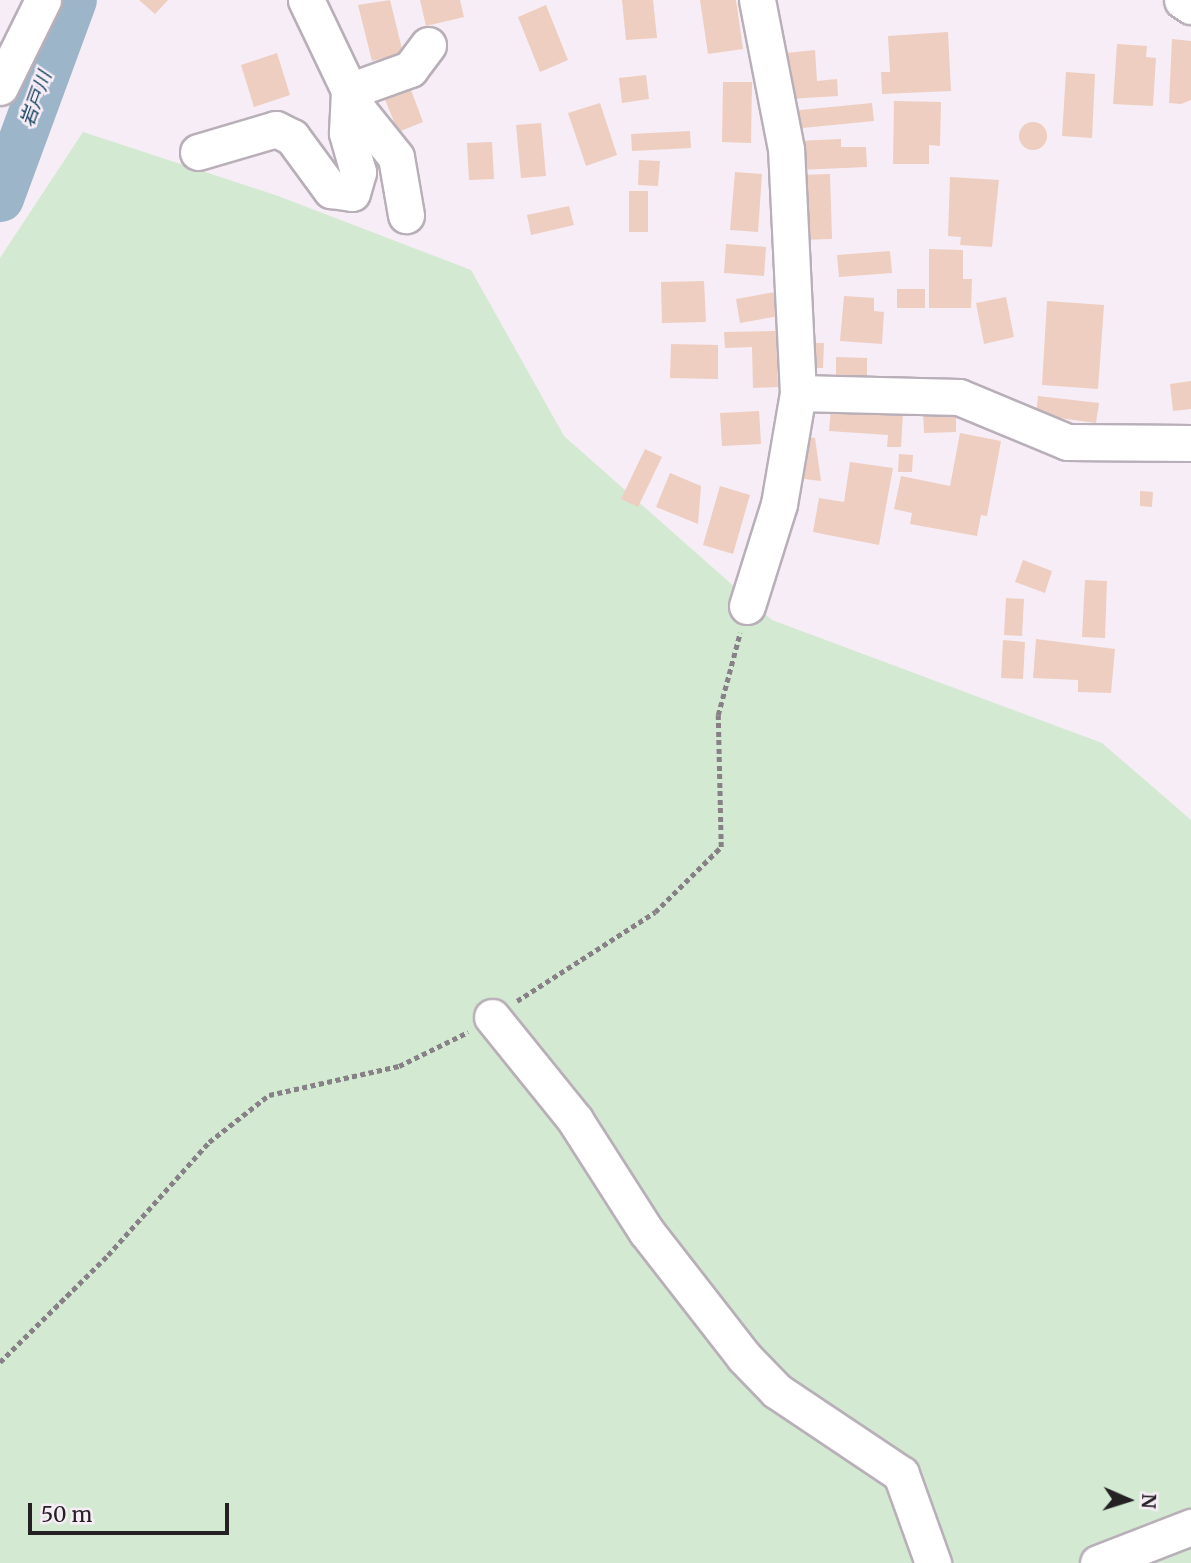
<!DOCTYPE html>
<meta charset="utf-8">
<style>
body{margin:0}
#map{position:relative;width:1191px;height:1563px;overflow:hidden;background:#f7edf6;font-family:Merriweather,"Noto Sans JP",serif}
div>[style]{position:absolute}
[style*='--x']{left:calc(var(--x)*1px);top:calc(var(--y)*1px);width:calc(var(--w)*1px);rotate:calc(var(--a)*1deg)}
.green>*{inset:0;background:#d3e9d1}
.river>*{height:47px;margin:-23.5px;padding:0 23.5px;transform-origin:23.5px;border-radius:23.5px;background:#9cb5c9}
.building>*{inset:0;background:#eecec0}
.round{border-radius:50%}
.path>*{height:4.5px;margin-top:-2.25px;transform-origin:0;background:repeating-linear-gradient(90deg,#878086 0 5px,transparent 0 8.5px)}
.roads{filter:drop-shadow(2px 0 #b8afb8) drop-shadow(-2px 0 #b8afb8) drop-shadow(0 2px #b8afb8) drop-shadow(0 -2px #b8afb8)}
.minor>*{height:35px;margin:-17.5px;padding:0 17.5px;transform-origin:17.5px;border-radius:17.5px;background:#fff}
span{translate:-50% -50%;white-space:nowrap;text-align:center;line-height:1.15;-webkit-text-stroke:5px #f7edf6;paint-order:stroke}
.water-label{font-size:19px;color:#164361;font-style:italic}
.north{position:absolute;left:1093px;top:1465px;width:70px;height:70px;-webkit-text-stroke:5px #f7edf6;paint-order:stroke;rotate:93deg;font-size:19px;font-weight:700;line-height:28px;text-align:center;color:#242024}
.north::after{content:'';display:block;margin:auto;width:24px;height:32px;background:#242024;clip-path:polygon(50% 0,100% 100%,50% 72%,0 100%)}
.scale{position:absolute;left:28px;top:1503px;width:201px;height:32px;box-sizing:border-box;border:4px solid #242024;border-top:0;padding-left:9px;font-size:21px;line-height:24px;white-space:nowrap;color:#242024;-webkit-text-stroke:5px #f7edf6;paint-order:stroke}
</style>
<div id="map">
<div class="green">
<i style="clip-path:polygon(83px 132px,278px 196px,471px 270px,564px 436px,772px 620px,1102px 743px,1191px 820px,1191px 1563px,0 1563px,0 258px)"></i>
</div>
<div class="river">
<i style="--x:0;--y:198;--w:211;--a:-69.8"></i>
</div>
<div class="building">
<i style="clip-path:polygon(139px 0,168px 0,155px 14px)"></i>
<i style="clip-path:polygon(390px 0,403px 53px,372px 61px,358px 5px)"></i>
<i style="clip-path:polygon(420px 0,460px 0,464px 17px,426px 26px)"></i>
<i style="clip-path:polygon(622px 0,653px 0,657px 38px,626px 40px)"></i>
<i style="clip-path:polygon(700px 0,736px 0,743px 49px,708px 54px)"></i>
<i style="clip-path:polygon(546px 5px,568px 60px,540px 72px,518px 17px)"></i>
<i style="clip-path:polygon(948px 32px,951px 91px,882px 94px,881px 72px,890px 72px,888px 36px)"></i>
<i style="clip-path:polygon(1172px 39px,1191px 41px,1191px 100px,1181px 104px,1169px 103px)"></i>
<i style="clip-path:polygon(1117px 44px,1147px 46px,1146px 57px,1156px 58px,1153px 106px,1113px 104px)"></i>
<i style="clip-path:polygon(815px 50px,817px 81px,837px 79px,838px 96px,789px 99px,786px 53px)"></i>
<i style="clip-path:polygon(277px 53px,290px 95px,254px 107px,241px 65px)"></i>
<i style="clip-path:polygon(1066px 72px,1095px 74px,1092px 138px,1062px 136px)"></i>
<i style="clip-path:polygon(646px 75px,649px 99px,622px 103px,619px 78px)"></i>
<i style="clip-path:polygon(408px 82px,423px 122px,398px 132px,382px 92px)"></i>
<i style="clip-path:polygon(723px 82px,752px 82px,751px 143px,722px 142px)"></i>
<i style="clip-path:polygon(894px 101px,941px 102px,940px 146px,929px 145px,929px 164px,893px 164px)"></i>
<i style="clip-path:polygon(600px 103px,617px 155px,586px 166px,568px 113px)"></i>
<i style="clip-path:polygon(872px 103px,874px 121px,792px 129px,790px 111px)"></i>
<i class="round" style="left:1019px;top:122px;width:28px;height:28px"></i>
<i style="clip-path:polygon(541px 123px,546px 176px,521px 178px,516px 125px)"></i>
<i style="clip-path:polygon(690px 131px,691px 148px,632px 151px,631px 134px)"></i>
<i style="clip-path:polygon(841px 139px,841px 147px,866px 147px,867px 167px,797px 170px,796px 141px)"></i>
<i style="clip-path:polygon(492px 142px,494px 179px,469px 180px,467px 143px)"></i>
<i style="clip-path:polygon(639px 160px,660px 161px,658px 186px,638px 185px)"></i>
<i style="clip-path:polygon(735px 172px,762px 174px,758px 232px,730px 230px)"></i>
<i style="clip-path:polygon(830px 174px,832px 239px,800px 240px,799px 175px)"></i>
<i style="clip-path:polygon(950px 177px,999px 180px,992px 247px,960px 245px,961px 237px,948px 236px)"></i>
<i style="clip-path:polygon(629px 191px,648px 191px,648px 232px,629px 232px)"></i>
<i style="clip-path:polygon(569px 206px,574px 225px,531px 235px,527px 215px)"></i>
<i style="clip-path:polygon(726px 244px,766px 247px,764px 276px,724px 273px)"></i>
<i style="clip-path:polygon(929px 249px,963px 250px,963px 279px,972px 279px,971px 308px,929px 308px)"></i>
<i style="clip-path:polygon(890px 251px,892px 273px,839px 277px,837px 255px)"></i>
<i style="clip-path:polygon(704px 281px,706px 322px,662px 323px,661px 282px)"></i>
<i style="clip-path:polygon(897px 289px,925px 289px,925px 308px,897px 308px)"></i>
<i style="clip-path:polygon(775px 292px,779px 316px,740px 323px,736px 299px)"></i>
<i style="clip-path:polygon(844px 296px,874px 298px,874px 311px,884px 312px,882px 344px,840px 341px)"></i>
<i style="clip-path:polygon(1006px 297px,1014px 337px,984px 344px,976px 303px)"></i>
<i style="clip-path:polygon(1047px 301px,1104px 305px,1098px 389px,1042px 385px)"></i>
<i style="clip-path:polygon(776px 331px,778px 387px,753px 388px,752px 347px,725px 348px,724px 332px)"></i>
<i style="clip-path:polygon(807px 343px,824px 343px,823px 368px,806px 368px)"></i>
<i style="clip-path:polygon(671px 344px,718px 345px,718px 379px,670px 378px)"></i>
<i style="clip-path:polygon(836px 357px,867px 358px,867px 382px,836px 381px)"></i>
<i style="clip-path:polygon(1191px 381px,1191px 409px,1173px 411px,1170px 384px)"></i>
<i style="clip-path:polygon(1038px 396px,1099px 403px,1096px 423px,1036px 415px)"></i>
<i style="clip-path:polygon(831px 408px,903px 412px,901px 447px,887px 447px,888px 435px,829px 431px)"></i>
<i style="clip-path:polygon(956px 408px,956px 432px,924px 433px,923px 409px)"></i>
<i style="clip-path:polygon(759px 411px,761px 444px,722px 446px,720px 413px)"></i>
<i style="clip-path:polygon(960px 433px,1001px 441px,987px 516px,981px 515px,977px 536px,910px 524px,912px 513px,894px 509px,901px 476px,950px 486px)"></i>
<i style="clip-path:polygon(800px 436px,815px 438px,821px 481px,795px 478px)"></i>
<i style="clip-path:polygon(645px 449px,662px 457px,638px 507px,621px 499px)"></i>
<i style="clip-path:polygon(899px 454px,913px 455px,912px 472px,898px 472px)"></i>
<i style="clip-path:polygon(850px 462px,893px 468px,879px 545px,813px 532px,819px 498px,844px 502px)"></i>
<i style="clip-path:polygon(670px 473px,701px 486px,698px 524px,656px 507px)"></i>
<i style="clip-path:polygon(720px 486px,750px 495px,733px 554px,703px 545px)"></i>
<i style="clip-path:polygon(1140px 491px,1153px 492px,1152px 507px,1140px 506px)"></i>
<i style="clip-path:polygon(1023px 560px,1052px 571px,1045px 593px,1015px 582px)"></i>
<i style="clip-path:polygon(1085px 580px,1107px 581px,1105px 638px,1082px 637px)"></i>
<i style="clip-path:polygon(1006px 598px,1024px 599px,1022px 636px,1004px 635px)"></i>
<i style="clip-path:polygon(1036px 639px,1115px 649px,1111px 693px,1078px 692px,1078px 680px,1033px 678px)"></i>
<i style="clip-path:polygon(1003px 640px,1025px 642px,1023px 679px,1001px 678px)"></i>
</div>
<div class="path">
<i style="--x:517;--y:1001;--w:164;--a:-32.8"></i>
<i style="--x:655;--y:912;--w:93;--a:-44.6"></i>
<i style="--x:721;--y:847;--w:132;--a:-91.3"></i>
<i style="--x:718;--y:715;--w:85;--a:-75"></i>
<i style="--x:0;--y:1362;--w:152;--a:-44.7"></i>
<i style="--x:108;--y:1255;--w:152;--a:-48.2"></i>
<i style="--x:209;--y:1142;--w:76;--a:-38.1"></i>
<i style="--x:269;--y:1095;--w:133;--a:-12.6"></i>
<i style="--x:399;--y:1066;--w:77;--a:-26.2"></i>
</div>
<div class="roads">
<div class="minor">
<i style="--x:306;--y:0;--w:123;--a:64.5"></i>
<i style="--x:359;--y:111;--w:59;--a:51.2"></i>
<i style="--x:396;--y:157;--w:59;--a:80.2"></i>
<i style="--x:1182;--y:0;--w:11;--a:34"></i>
<i style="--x:0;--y:87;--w:97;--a:-63.7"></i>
<i style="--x:198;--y:152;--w:81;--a:-16.4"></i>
<i style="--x:276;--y:129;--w:18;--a:27"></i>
<i style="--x:292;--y:137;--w:66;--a:53.7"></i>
<i style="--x:331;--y:190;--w:21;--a:8"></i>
<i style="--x:352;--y:193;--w:22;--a:-74"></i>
<i style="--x:358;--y:172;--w:41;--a:-105.8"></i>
<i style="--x:347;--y:133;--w:42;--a:-87.3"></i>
<i style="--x:349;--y:91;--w:65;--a:-19.8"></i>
<i style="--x:410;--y:69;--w:30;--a:-53"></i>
<i style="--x:798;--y:393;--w:161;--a:1.4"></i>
<i style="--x:959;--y:397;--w:117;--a:22.6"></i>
<i style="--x:1067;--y:442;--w:124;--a:0.5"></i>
<i style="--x:747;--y:606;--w:107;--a:-72.6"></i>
<i style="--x:779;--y:504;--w:113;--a:-80.3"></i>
<i style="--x:798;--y:393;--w:244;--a:-92.8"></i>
<i style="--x:786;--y:149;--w:152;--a:-101"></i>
<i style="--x:492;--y:1017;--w:132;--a:51.1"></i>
<i style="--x:575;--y:1120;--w:132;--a:57.4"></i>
<i style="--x:646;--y:1231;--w:160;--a:52.1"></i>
<i style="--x:744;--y:1357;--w:47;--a:45.9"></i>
<i style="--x:777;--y:1391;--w:149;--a:33.8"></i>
<i style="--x:901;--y:1474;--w:95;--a:70.2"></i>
<i style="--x:1098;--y:1563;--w:100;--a:-21.2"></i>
</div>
</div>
<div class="water-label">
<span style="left:36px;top:99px;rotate:-70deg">岩戸川</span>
</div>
<div class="north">N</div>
<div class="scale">50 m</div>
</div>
